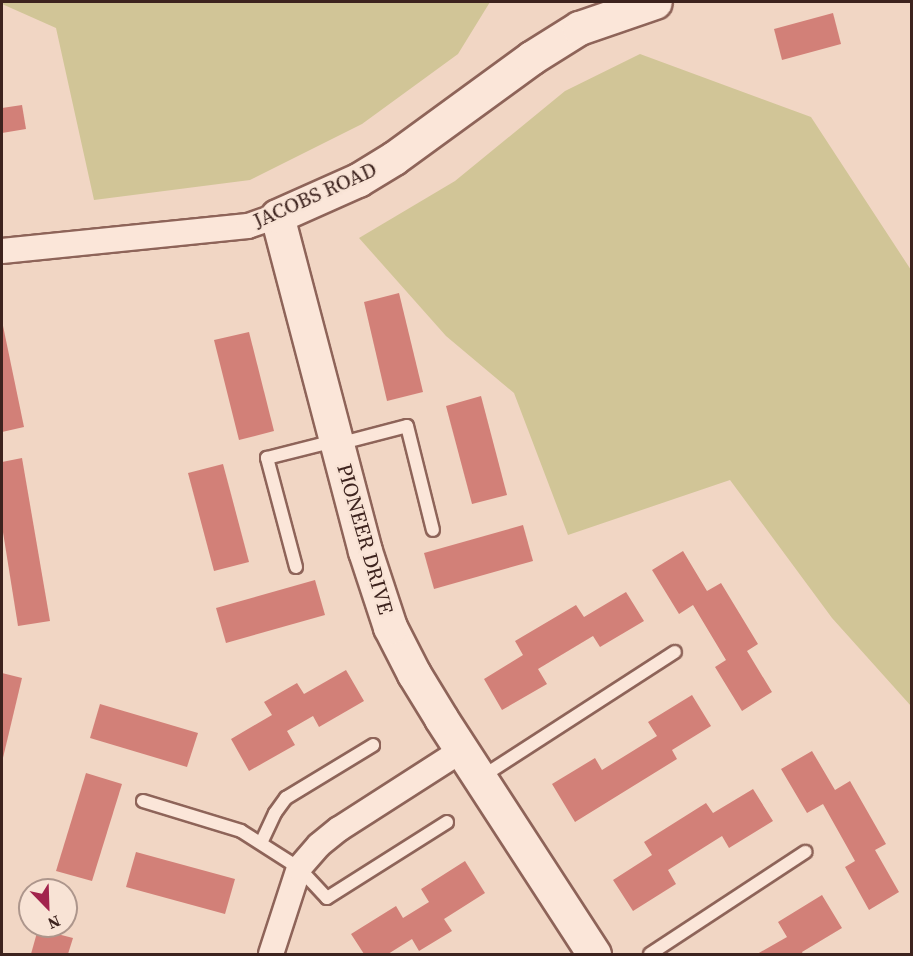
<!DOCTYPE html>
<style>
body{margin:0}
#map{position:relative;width:913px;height:956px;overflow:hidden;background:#f1d6c4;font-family:"Source Serif 4",serif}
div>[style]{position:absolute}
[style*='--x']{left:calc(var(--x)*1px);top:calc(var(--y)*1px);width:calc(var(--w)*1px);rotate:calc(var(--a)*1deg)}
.green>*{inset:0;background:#d1c597}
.building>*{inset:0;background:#d28078}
.roads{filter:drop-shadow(2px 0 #8e6459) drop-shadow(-2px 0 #8e6459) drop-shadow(0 2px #8e6459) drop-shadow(0 -2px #8e6459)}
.lane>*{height:12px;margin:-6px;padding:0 6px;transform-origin:6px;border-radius:6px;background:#fbe6d9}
.street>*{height:24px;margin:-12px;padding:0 12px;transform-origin:12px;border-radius:12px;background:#fbe6d9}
.secondary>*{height:33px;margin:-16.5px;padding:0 16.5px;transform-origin:16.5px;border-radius:16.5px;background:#fbe6d9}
span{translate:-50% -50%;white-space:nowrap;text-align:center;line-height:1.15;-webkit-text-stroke:4.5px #f8e3d5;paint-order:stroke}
.street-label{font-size:21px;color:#3d231e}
.frame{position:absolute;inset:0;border:3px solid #3d231e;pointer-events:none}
.north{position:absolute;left:18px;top:878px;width:60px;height:60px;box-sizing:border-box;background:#f8e3d5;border:2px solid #ad968c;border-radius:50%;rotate:157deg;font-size:16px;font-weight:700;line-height:24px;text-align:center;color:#3d231e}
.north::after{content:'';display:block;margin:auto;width:21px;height:27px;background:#a2244d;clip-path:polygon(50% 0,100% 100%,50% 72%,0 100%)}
</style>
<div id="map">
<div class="green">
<i style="clip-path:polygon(2px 2px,490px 2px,458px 54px,362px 124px,250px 180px,94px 200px,56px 28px,2px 4px)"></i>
<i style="clip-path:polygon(640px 54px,811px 117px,911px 270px,911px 706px,832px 618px,730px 480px,568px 535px,514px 393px,446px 336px,359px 238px,455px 181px,565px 91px)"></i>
</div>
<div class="building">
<i style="clip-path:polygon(833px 13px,841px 44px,782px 60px,774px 29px)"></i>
<i style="clip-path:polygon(22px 105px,26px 129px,2px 133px,2px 108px)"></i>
<i style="clip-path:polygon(399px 293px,423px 392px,387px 401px,364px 302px)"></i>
<i style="clip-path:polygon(2px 321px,24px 427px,2px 432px)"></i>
<i style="clip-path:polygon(249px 332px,274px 431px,239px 440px,214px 340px)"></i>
<i style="clip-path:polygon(481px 396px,507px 495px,472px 504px,446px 406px)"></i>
<i style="clip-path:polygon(22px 458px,50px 621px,18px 626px,2px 526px,2px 462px)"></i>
<i style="clip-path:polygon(223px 464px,249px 562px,214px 571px,188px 473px)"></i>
<i style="clip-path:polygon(523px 525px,533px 561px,434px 589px,424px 553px)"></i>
<i style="clip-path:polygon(683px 551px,707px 591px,721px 583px,758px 644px,747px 651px,772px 692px,742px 711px,715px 667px,726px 660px,693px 605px,679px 614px,652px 570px)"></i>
<i style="clip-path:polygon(315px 580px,325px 615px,226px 643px,216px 608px)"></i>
<i style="clip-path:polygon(626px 592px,644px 621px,600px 647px,593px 636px,538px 669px,547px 684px,502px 710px,484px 679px,523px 655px,515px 641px,576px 605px,584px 617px)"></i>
<i style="clip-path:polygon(346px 670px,364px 701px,319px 727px,313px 716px,287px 731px,295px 745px,249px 771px,231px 739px,272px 715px,264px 702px,297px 683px,304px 694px)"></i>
<i style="clip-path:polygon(2px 673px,22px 678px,2px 762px)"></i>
<i style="clip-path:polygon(692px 695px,711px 726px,672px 750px,677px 759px,575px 822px,552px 784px,595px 758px,602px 770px,657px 736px,648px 722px)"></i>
<i style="clip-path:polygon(100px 704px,198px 733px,187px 767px,90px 738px)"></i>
<i style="clip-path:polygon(812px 751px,835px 790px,850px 781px,886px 844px,875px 850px,899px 892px,869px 910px,845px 867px,855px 861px,823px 804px,807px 813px,781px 769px)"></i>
<i style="clip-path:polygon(86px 773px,122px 784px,92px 881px,56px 871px)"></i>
<i style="clip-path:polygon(753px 789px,773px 821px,729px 848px,722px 836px,668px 870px,676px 884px,633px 911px,613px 880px,652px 855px,644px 842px,706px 803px,713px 813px)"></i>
<i style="clip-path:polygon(136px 852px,235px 879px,225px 914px,126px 887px)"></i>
<i style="clip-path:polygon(465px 861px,485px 893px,444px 919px,452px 931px,419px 951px,412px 939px,388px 954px,364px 954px,351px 934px,396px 906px,403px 918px,429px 902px,421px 889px)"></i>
<i style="clip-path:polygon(822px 895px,842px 928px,802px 952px,803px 954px,757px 954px,787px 937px,778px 922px)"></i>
<i style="clip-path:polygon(38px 929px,73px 938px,68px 954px,31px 954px)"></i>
</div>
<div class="roads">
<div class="lane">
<i style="--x:338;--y:444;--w:71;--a:-14.6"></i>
<i style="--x:407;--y:426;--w:107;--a:76"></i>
<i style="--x:296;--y:567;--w:113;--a:-104.9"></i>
<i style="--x:267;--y:458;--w:69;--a:-14.2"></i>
<i style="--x:480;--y:778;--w:232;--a:-32.9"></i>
<i style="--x:143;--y:801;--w:102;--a:17"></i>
<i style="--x:241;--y:831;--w:69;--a:32.5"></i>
<i style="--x:299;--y:868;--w:41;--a:47"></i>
<i style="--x:327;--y:898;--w:142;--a:-32.3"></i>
<i style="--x:261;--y:843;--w:33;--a:-65"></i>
<i style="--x:275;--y:813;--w:19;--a:-54"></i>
<i style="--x:286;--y:798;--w:102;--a:-31.3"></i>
<i style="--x:650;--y:954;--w:186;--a:-33.3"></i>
</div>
<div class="street">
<i style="--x:2;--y:251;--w:247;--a:-5.8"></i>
<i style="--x:248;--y:226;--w:31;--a:-19"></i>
<i style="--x:271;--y:954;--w:90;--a:-72"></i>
<i style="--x:299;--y:868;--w:30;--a:-49"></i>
<i style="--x:319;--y:845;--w:26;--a:-39"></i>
<i style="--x:339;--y:829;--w:146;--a:-32.7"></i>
</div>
<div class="secondary">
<i style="--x:594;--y:954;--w:281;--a:-123"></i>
<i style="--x:441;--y:718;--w:52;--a:-121.5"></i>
<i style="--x:414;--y:674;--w:53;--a:-117.1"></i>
<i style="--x:390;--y:627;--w:80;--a:-108.2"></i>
<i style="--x:365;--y:551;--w:346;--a:-104.7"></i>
<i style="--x:277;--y:216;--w:89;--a:-24"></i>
<i style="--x:358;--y:180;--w:42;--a:-31.4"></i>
<i style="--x:394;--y:158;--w:170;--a:-36.1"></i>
<i style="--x:531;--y:58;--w:57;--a:-32"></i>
<i style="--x:579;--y:28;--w:80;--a:-18.9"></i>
</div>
</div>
<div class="street-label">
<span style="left:315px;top:195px;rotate:-24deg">JACOBS ROAD</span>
<span style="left:365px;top:539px;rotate:74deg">PIONEER DRIVE</span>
</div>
<div class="frame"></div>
<div class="north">N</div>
</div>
